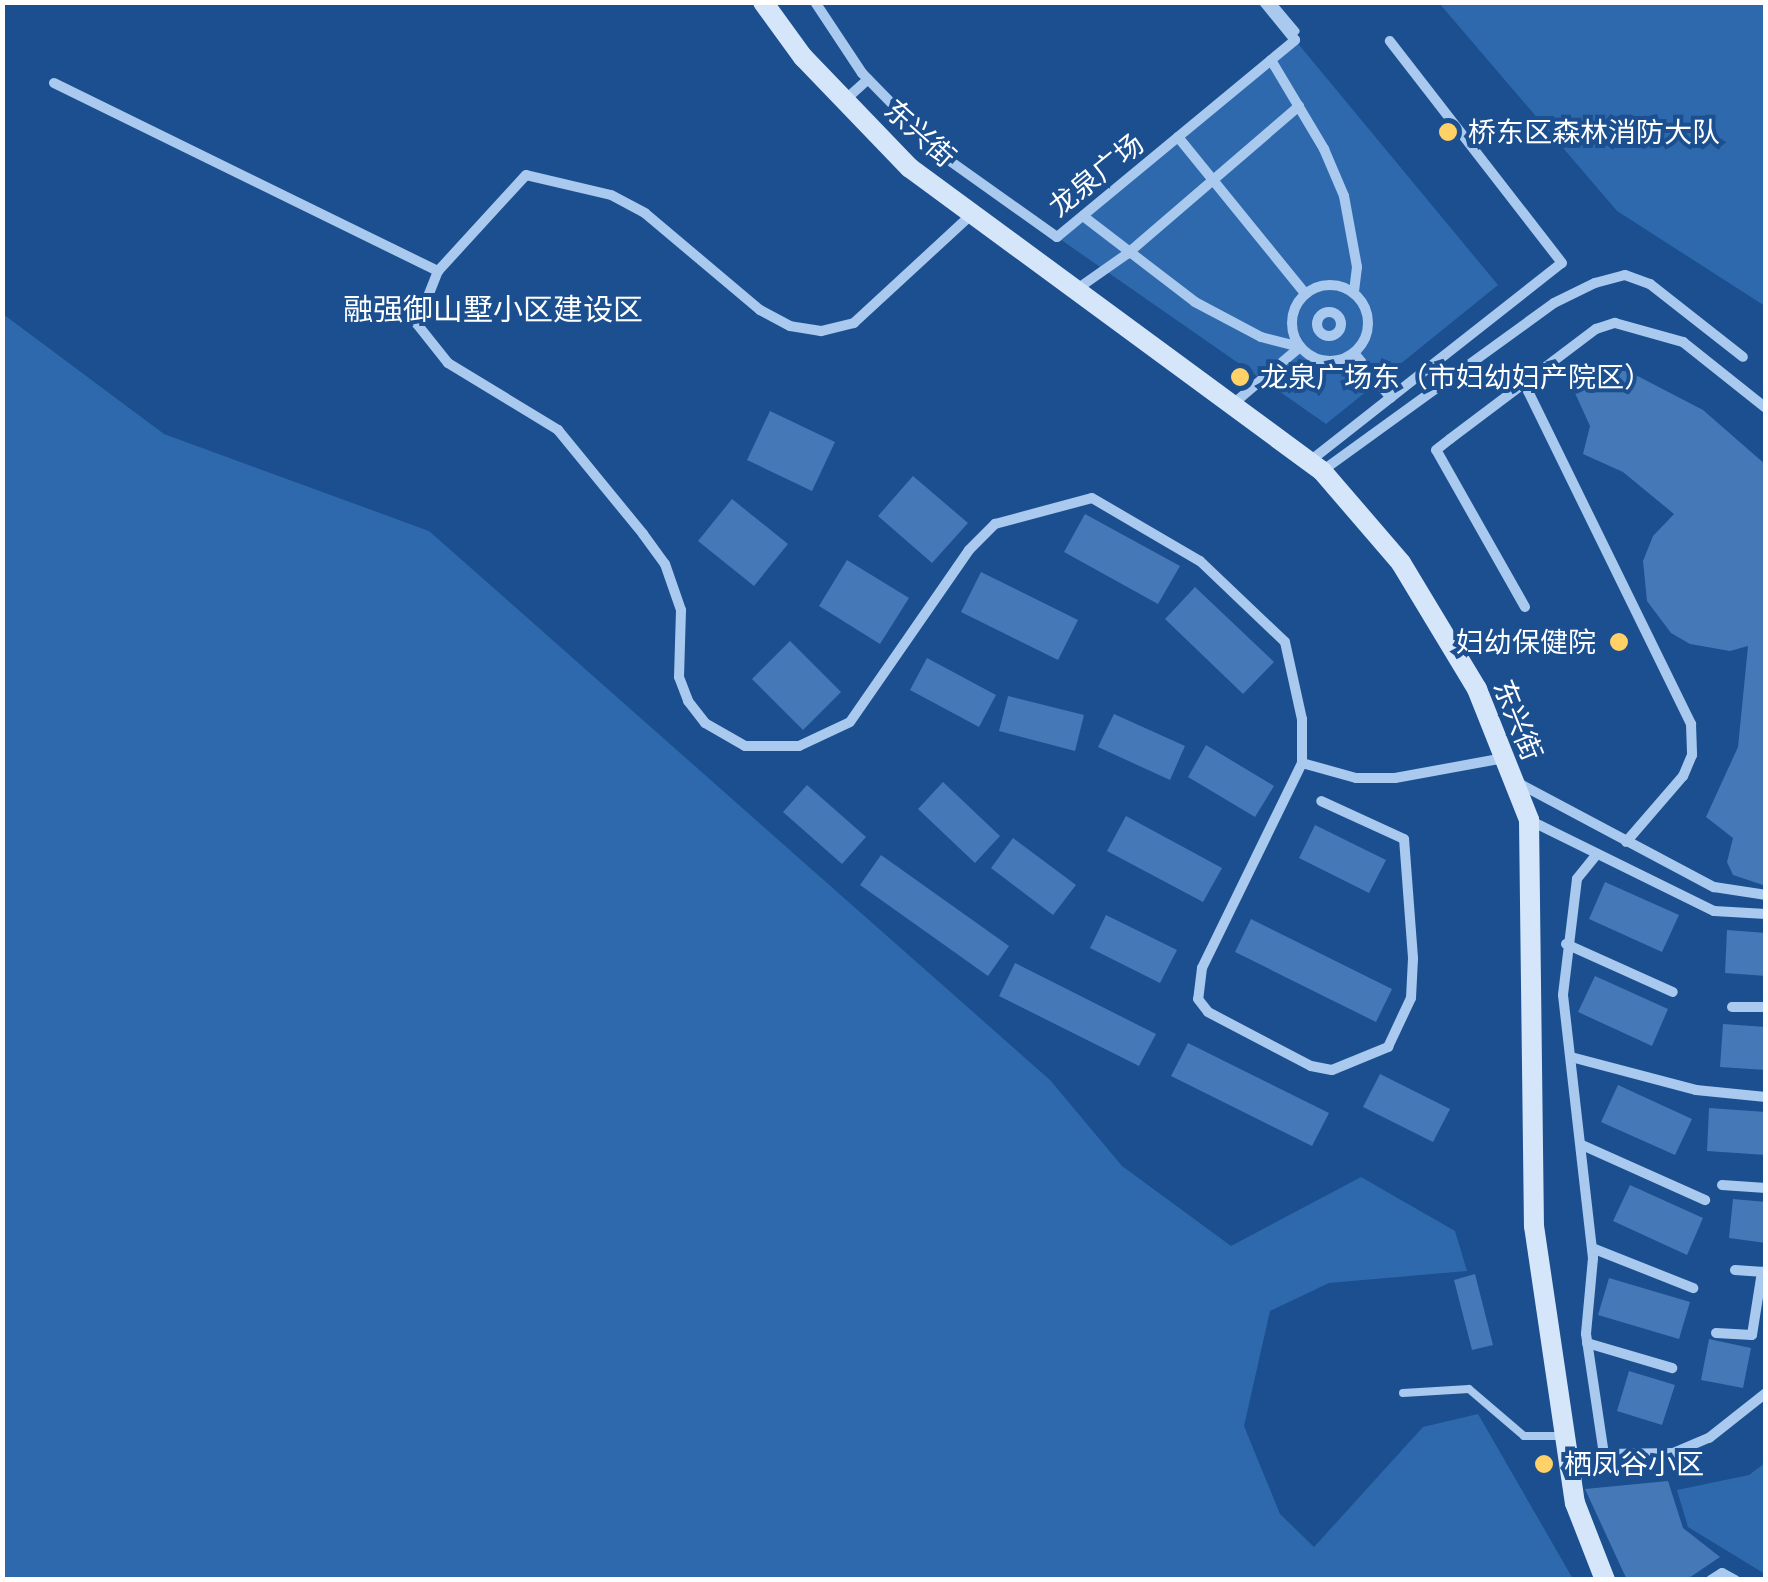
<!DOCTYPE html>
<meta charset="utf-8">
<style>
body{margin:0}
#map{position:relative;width:1768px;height:1582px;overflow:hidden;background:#1b4f8f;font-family:Ubuntu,"Noto Sans SC",sans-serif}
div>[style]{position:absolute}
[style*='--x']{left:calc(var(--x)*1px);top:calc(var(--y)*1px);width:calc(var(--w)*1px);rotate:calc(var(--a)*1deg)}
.green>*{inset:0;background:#2e69ad}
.building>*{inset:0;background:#4478b7}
.lane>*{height:8px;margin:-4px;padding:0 4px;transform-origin:4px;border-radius:4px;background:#a9c9ee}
.street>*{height:10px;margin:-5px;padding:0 5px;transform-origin:5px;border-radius:5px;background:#a9c9ee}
.street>.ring{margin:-5px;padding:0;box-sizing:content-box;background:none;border:10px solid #a9c9ee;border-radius:50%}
.secondary>*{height:20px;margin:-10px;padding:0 10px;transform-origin:10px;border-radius:10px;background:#d6e6fa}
.dots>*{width:28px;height:28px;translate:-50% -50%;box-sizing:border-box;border:5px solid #1b4f8f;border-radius:50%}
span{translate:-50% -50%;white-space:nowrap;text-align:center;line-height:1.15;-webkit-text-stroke:8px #1b4f8f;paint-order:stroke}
.poi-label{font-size:28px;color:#fff}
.left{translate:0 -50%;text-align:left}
.right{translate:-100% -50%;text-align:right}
.street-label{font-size:28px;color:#fff}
.neighbourhood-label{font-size:30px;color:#fff}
.frame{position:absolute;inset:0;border:5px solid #fff;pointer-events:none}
</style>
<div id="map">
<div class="green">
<i style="clip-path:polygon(1439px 3px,1765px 3px,1765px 306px,1617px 211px)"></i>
<i style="clip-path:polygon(1295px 40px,1498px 285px,1326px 424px,1057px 237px)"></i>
<i style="clip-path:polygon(3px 314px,164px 434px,429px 531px,1050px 1080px,1122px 1166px,1231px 1246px,1361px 1177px,1455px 1231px,1467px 1271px,1329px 1283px,1270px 1311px,1244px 1426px,1280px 1514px,1314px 1547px,1423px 1427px,1478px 1414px,1573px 1579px,3px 1579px)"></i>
<i style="clip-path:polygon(1765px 1463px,1765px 1574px,1688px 1527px,1677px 1490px,1749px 1475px)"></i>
</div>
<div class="building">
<i style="clip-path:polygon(1607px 367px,1626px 370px,1703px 410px,1766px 465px,1763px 885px,1733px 875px,1727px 862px,1733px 838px,1706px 817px,1738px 747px,1748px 646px,1730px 651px,1690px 644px,1671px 633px,1647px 601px,1643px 561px,1653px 536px,1674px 514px,1623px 472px,1583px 454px,1590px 426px,1575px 393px,1592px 371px)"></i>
<i style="clip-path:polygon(770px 411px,835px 442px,812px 491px,747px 460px)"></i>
<i style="clip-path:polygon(913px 476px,968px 523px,932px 563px,878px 516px)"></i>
<i style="clip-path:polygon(732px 499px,788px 544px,754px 586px,698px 541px)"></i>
<i style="clip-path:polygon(1085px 514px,1180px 566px,1158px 604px,1064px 552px)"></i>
<i style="clip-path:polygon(847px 560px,909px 598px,880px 644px,819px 606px)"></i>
<i style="clip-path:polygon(981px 572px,1078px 620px,1058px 660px,961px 612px)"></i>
<i style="clip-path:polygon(1195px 587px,1274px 662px,1243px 694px,1165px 619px)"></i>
<i style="clip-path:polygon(790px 641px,841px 692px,803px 730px,752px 679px)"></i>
<i style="clip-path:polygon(927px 658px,996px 695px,979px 727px,910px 690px)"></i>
<i style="clip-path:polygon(1008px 696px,1084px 715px,1075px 751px,999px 731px)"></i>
<i style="clip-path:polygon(1114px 714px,1185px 746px,1170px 780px,1098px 747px)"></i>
<i style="clip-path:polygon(1206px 745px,1274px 786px,1255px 817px,1188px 777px)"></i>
<i style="clip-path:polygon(943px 782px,1000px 836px,975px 863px,918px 809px)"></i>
<i style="clip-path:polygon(807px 785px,866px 837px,842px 864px,783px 812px)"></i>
<i style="clip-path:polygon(1126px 816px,1222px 868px,1203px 902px,1107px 851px)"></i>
<i style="clip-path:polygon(1315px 825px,1386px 860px,1369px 893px,1299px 858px)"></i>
<i style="clip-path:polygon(1013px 838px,1076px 885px,1053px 915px,991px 868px)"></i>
<i style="clip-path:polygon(881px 855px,1009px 946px,988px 976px,860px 885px)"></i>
<i style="clip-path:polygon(1605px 882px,1679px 915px,1662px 952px,1589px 919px)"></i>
<i style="clip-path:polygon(1106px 915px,1177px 950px,1160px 983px,1090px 948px)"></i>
<i style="clip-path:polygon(1251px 919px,1392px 989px,1376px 1022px,1235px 952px)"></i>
<i style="clip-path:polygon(1727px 930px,1766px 933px,1766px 976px,1725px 973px)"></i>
<i style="clip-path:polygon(1015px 963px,1156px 1034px,1139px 1066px,999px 996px)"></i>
<i style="clip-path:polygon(1595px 976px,1668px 1009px,1652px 1046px,1578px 1012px)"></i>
<i style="clip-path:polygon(1723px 1024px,1766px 1027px,1766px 1070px,1720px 1067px)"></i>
<i style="clip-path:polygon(1188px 1043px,1329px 1113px,1312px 1146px,1171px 1076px)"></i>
<i style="clip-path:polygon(1380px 1074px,1450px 1109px,1433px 1142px,1363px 1107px)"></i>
<i style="clip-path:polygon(1618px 1085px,1692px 1119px,1675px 1155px,1601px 1122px)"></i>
<i style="clip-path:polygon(1709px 1108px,1766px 1112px,1766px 1155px,1707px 1151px)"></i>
<i style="clip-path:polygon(1630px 1185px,1703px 1218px,1687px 1255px,1613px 1221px)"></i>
<i style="clip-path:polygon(1733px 1199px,1766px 1202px,1766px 1243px,1729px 1238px)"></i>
<i style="clip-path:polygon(1475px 1274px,1493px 1345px,1472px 1350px,1454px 1280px)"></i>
<i style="clip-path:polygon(1609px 1278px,1690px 1302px,1679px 1339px,1598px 1315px)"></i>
<i style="clip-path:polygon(1709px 1339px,1751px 1348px,1743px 1388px,1701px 1380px)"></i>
<i style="clip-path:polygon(1629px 1371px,1675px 1385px,1662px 1425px,1617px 1411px)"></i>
<i style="clip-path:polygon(1668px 1481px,1683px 1528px,1720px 1557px,1686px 1580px,1627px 1580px,1585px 1489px)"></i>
</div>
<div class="lane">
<i style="--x:1271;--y:2;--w:38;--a:50"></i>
<i style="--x:1403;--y:1393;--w:66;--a:-3.5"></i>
<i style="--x:1469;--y:1389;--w:72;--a:40.5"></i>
<i style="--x:1524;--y:1436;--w:39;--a:0"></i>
</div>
<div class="street">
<i style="--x:815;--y:2;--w:85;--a:56.5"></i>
<i style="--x:862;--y:73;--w:116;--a:45.7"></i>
<i style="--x:943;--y:156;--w:140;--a:35.4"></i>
<i style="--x:1057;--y:237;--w:309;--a:-39.6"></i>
<i style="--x:1295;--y:40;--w:49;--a:-129.2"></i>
<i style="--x:1271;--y:60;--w:104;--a:59.2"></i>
<i style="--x:1324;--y:149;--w:51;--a:66.9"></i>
<i style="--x:1344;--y:196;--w:72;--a:79.6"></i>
<i style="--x:1357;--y:267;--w:26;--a:97"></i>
<i style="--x:54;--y:83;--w:428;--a:26.1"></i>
<i style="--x:845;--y:100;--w:31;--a:-42"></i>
<i style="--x:1178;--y:137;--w:201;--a:50.9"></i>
<i style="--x:972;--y:214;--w:161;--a:137.3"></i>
<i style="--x:854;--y:323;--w:34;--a:166"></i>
<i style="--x:821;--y:331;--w:31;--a:-171"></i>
<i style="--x:790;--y:326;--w:34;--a:-152"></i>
<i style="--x:760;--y:310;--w:150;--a:-139.9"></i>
<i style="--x:645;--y:213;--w:38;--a:-152"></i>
<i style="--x:611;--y:195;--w:87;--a:-166.8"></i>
<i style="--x:526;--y:175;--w:130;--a:132.5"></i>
<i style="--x:438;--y:271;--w:57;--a:111.6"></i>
<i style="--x:417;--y:324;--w:50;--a:51.5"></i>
<i style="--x:448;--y:363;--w:129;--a:31.3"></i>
<i style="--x:558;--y:430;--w:134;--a:50.7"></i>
<i style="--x:643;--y:534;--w:37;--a:54"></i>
<i style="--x:665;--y:564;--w:49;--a:70.8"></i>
<i style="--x:681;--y:610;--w:67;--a:91.7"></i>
<i style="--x:679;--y:677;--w:26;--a:69"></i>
<i style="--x:688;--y:701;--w:28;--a:52"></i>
<i style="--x:705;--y:723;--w:46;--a:29.9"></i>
<i style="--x:745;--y:746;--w:54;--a:0"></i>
<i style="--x:799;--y:746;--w:56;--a:-25.2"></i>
<i style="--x:850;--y:722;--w:209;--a:-55.3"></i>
<i style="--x:969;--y:550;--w:37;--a:-45"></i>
<i style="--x:995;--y:524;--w:100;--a:-15"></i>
<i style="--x:1092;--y:498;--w:125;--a:30.3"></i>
<i style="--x:1200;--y:561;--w:117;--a:43.6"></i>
<i style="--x:1285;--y:642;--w:79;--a:77.6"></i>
<i style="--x:1302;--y:719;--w:44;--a:90"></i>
<i style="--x:1302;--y:763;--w:228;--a:116"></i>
<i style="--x:1202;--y:968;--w:31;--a:97"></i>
<i style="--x:1198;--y:999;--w:16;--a:52"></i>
<i style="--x:1208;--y:1012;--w:116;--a:27.7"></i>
<i style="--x:1311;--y:1066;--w:21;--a:11"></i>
<i style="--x:1332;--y:1070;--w:61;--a:-22.3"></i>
<i style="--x:1388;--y:1047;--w:54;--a:-64.9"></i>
<i style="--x:1411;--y:998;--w:40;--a:-87.1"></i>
<i style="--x:1413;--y:958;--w:119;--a:-94.3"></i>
<i style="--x:1404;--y:839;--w:91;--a:-155.4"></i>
<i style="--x:1083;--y:216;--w:141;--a:37.5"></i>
<i style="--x:1195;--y:302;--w:75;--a:27.9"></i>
<i style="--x:1261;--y:337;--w:40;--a:14.4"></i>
<i class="ring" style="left:1292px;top:285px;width:66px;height:66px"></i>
<i style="--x:1077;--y:289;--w:61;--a:-35"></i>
<i style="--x:1127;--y:254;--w:227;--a:-40.7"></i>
<i class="ring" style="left:1317px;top:312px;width:14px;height:14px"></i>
<i style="--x:1354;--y:353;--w:58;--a:50.6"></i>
<i style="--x:1524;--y:383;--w:380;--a:63.9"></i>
<i style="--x:1691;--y:724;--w:31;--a:88"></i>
<i style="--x:1692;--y:755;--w:23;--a:113"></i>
<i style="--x:1683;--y:776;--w:87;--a:130.8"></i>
<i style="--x:1233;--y:404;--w:88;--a:-40.4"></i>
<i style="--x:1310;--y:461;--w:320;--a:-38.2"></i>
<i style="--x:1562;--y:263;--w:281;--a:-127.8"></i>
<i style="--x:1322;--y:471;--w:286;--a:-35.9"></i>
<i style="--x:1554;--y:303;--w:46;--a:-26"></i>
<i style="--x:1595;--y:283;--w:31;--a:-15"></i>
<i style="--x:1625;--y:275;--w:27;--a:20"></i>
<i style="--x:1650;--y:284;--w:118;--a:38.1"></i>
<i style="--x:1525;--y:607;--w:180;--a:-119.5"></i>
<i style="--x:1436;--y:450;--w:18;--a:-38"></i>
<i style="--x:1450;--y:439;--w:183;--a:-37"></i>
<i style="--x:1596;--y:329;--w:20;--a:-18"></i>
<i style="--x:1615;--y:323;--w:71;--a:15.6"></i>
<i style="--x:1683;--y:342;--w:106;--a:38.5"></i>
<i style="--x:1302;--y:763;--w:56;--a:15.5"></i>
<i style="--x:1356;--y:778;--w:39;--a:0"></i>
<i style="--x:1395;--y:778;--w:111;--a:-10.4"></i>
<i style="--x:1518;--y:783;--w:222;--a:28"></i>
<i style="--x:1714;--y:887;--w:53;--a:8.7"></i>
<i style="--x:1529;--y:820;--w:206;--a:26.2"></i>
<i style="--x:1714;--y:911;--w:52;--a:3.3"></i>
<i style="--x:1597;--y:854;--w:32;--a:129"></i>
<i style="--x:1577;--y:879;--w:117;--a:96.9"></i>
<i style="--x:1563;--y:995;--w:265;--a:83.5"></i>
<i style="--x:1593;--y:1258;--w:76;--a:95.3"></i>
<i style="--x:1586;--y:1334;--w:121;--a:81.5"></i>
<i style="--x:1604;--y:1454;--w:69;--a:-0.8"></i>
<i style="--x:1673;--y:1453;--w:39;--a:-23"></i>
<i style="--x:1709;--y:1438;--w:73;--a:-38.3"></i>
<i style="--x:1566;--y:944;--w:117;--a:24.2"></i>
<i style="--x:1732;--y:1007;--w:34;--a:0"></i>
<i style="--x:1571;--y:1057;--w:129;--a:14.8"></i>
<i style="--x:1696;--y:1090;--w:70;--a:5.7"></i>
<i style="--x:1582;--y:1145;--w:135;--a:24.1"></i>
<i style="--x:1722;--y:1185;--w:44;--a:3.9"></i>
<i style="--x:1592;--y:1248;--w:109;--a:21.6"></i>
<i style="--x:1735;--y:1270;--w:29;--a:4"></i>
<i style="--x:1716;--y:1333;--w:36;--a:3"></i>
<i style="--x:1752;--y:1335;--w:64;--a:-81"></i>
<i style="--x:1587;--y:1343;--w:89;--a:16.4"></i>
<i style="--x:1571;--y:1472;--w:29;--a:-10"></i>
<i style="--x:1600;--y:1467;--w:14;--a:-73"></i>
<i style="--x:1711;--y:1580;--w:13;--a:-32"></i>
<i style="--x:1722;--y:1573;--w:15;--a:28"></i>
</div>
<div class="secondary">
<i style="--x:763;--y:2;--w:68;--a:54"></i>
<i style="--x:803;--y:57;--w:154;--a:46.1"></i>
<i style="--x:910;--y:168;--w:511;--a:36.33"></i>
<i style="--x:1322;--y:471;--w:121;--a:49.3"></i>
<i style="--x:1401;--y:563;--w:147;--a:58.9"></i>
<i style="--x:1477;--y:689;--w:141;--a:68.3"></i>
<i style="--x:1529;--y:820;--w:406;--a:89.3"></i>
<i style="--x:1534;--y:1226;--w:280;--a:81.6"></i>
<i style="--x:1575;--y:1503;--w:83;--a:68.7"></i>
</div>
<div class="dots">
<i style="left:1448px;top:132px;background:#ffd166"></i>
<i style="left:1240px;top:377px;background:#ffd166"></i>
<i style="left:1619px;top:642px;background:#ffd166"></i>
<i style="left:1544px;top:1464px;background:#ffd166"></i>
</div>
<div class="poi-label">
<span class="left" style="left:1468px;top:132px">桥东区森林消防大队</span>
<span class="left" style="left:1260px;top:377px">龙泉广场东（市妇幼妇产院区）</span>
<span class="right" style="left:1596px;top:642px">妇幼保健院</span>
<span class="left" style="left:1564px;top:1464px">栖凤谷小区</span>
</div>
<div class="street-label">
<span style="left:920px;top:133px;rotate:42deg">东兴街</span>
<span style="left:1096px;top:175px;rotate:-39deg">龙泉广场</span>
<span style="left:1518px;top:720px;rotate:68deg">东兴街</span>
</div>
<div class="neighbourhood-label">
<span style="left:493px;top:309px">融强御山墅小区建设区</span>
</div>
<div class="frame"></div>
</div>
